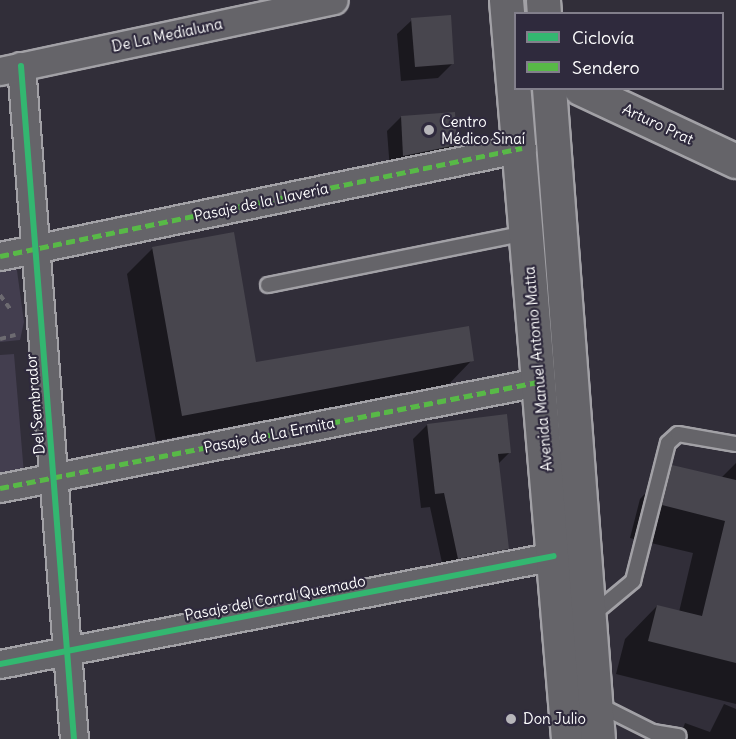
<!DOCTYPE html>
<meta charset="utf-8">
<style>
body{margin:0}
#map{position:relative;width:736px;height:739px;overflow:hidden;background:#312e39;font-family:Delius,sans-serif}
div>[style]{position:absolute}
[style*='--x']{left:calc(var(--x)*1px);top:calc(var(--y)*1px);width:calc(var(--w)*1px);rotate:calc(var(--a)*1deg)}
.green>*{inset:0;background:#433e4f}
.shadow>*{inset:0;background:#0007}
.building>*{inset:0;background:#48464e}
.path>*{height:4px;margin-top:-2px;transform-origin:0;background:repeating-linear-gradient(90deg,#6d6b71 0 6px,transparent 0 10.5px)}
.roads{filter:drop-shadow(2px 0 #a2a1a6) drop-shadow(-2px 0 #a2a1a6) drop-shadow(0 2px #a2a1a6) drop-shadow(0 -2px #a2a1a6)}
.service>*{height:14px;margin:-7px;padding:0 7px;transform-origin:7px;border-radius:7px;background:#656469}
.minor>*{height:27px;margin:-13.5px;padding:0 13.5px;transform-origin:13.5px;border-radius:13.5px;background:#656469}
.tertiary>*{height:33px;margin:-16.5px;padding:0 16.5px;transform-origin:16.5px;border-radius:16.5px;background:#656469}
.primary>*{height:33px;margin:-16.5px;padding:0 16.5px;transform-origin:16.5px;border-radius:16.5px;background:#656469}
.quiet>*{height:4.5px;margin-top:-2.25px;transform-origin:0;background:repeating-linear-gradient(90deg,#58b947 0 9px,transparent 0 13.5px)}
.cycleway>*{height:6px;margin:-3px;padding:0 3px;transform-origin:3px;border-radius:3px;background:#33b770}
.dots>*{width:16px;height:16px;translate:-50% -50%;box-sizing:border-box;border:3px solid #2f2a3d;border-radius:50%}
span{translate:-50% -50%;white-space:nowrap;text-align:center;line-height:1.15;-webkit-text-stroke:4.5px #2f2a3d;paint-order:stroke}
.street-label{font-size:15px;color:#fff}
.poi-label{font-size:15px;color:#fff}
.left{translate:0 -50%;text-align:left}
.legend{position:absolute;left:514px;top:12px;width:210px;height:78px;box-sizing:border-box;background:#2f2a3d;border:2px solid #827f8b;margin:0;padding:8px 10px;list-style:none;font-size:18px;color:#fff}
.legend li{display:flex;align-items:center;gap:12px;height:30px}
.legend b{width:30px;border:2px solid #827f8b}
</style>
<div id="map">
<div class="green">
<i style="clip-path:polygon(16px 263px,24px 322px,20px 340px,0 342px,0 265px)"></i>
<i style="clip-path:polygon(14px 354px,24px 474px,0 476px,0 355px)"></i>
</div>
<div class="shadow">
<i style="clip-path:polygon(412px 20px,452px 64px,438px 78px,401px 81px,397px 34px)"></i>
<i style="clip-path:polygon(401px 117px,456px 145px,441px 159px,390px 170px,387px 131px)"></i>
<i style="clip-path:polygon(153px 248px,255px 364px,472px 360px,447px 386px,156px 441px,127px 274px)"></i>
<i style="clip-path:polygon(427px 425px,510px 452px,498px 464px,508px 548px,494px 562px,444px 572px,430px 507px,421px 508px,413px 439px)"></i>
<i style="clip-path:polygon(736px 463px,736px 704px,616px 674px,625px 639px,657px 606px,679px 612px,693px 553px,630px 538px,640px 499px,672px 466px,721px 478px)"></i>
<i style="clip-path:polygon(724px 704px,736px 709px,736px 739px,679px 739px,685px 723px,710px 732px)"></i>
</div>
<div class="building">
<i style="clip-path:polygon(451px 15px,454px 64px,415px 67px,411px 18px)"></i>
<i style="clip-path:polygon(455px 112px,457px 145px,403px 156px,401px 116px)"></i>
<i style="clip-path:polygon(234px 232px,256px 362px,469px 326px,474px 361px,182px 416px,152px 247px)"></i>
<i style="clip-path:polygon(507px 414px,511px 453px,498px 454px,509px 549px,458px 559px,444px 493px,435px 494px,427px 424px)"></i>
<i style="clip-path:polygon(672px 465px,736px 480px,736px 663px,648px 641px,657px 605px,702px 616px,725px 521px,662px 505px)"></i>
</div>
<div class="path">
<i style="--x:0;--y:295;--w:17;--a:54"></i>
<i style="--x:0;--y:339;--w:16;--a:-15"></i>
</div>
<div class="roads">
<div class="service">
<i style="--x:268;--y:285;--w:262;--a:-11.4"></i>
<i style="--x:591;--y:616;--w:55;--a:-39.8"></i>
<i style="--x:633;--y:581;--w:142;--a:-75.8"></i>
<i style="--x:668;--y:443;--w:13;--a:-42"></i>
<i style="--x:678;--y:434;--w:59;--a:9.8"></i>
<i style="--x:597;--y:704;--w:63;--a:26.6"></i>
<i style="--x:653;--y:732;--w:26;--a:9"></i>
</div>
<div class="minor">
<i style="--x:21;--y:66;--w:675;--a:85.5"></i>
<i style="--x:0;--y:71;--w:341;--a:-12"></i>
<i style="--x:0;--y:256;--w:533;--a:-11.69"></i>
<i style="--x:0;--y:488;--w:548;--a:-11.15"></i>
<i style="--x:0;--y:664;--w:564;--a:-11.03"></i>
</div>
<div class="tertiary">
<i style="--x:580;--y:88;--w:172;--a:25.1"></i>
</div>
<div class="primary">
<i style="--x:506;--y:0;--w:742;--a:85.2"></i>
<i style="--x:543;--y:0;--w:14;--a:86"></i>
<i style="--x:549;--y:88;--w:653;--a:85.7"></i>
</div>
</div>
<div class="quiet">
<i style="--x:0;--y:256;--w:533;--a:-11.69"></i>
<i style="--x:0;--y:488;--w:548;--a:-11.15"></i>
</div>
<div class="cycleway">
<i style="--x:21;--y:66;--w:675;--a:85.5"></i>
<i style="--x:0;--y:664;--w:564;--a:-11.03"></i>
</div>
<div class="dots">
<i style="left:429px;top:130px;background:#b7b6ba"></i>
<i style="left:511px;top:719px;background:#b7b6ba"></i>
</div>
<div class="street-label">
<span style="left:167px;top:35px;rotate:-12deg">De La Medialuna</span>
<span style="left:658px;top:124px;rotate:25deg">Arturo Prat</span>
<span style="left:261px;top:202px;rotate:-12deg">Pasaje de la Llavería</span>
<span style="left:538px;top:369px;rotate:-95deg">Avenida Manuel Antonio Matta</span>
<span style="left:35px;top:404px;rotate:-95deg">Del Sembrador</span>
<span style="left:269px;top:435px;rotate:-11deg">Pasaje de La Ermita</span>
<span style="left:275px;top:598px;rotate:-11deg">Pasaje del Corral Quemado</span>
</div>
<div class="poi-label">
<span class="left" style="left:441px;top:130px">Centro<br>Médico Sinaí</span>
<span class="left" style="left:523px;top:719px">Don Julio</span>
</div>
<ul class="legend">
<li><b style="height:8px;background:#33b770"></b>Ciclovía</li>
<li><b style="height:8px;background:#58b947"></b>Sendero</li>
</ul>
</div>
